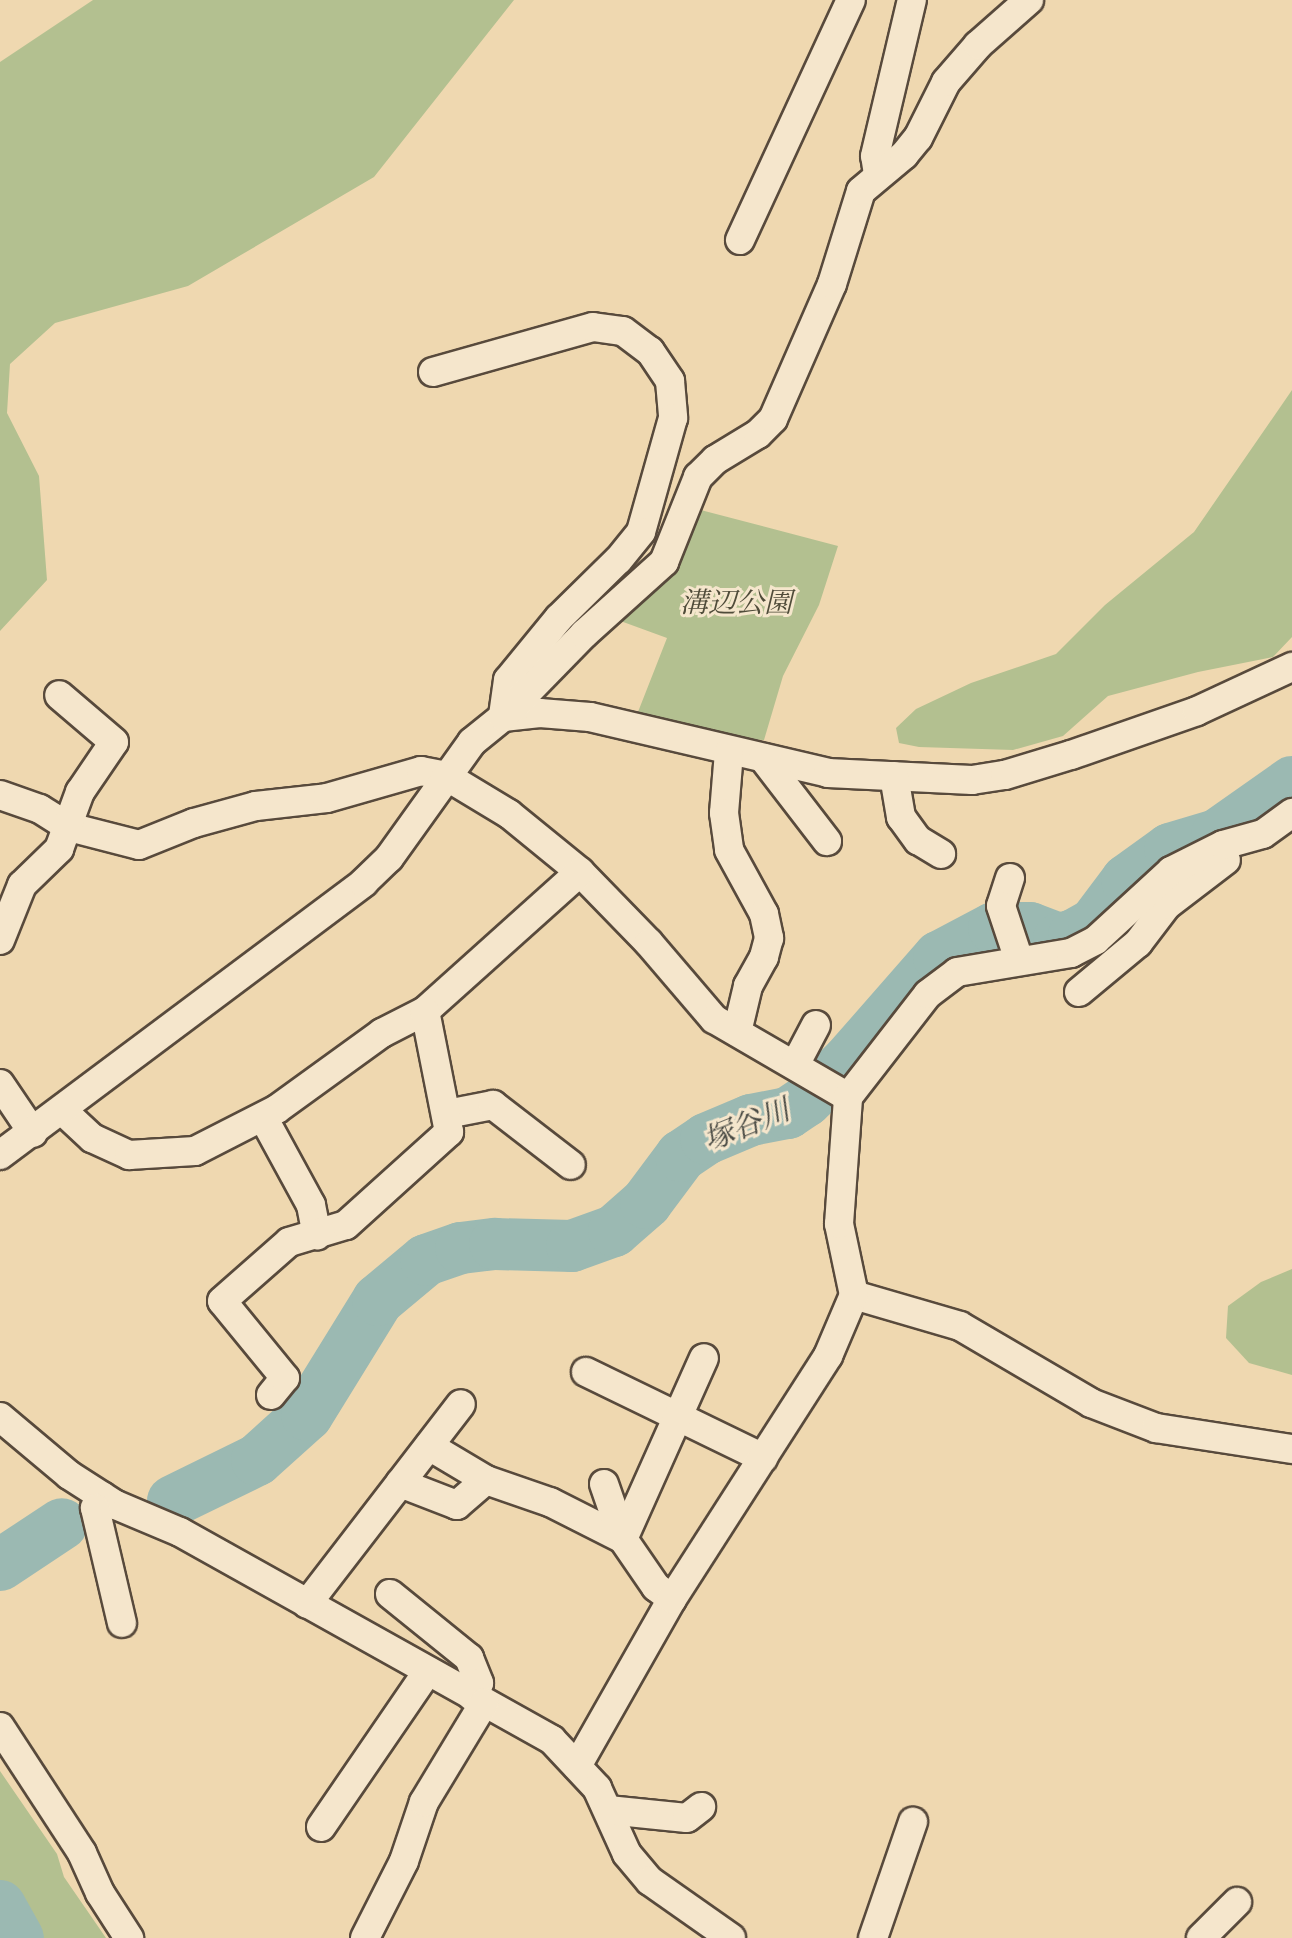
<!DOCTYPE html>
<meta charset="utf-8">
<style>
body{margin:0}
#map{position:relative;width:1292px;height:1938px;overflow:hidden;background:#efd8b0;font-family:"Libre Bodoni","Noto Serif JP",serif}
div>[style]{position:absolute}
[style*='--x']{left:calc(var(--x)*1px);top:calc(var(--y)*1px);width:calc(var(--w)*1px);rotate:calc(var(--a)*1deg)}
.green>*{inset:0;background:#b3c090}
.river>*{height:52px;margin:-26px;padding:0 26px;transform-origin:26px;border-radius:26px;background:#9bb9b2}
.roads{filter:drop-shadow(2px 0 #584a3c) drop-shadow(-2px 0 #584a3c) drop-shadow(0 2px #584a3c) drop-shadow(0 -2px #584a3c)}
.street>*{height:28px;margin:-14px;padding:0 14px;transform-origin:14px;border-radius:14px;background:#f5e6cc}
span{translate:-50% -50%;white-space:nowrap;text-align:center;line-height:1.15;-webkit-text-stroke:6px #f5e6cc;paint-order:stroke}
.park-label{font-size:28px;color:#504c3a;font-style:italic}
.water-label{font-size:30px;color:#494a44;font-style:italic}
</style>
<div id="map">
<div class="green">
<i style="clip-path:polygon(93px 0,514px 0,374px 177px,188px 286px,55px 323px,10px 364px,7px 413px,39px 476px,47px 580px,0 631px,0 62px)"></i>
<i style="clip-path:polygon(1292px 390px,1292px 637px,1273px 657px,1198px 672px,1108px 696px,1063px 736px,1013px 750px,919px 747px,899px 743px,896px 728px,916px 709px,971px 683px,1056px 654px,1105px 605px,1194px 532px)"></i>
<i style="clip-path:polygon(693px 508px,838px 546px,819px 605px,783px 676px,764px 740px,703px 737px,636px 717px,667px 638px,615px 619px)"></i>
<i style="clip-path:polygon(1292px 1269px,1292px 1375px,1249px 1363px,1226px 1338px,1228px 1306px,1261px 1282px)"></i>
<i style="clip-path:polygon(0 1771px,57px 1854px,64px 1877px,106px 1938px,0 1938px)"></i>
</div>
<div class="river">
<i style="--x:173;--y:1501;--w:93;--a:-26"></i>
<i style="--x:257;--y:1460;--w:67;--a:-42"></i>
<i style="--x:307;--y:1415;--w:135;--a:-58.3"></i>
<i style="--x:378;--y:1300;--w:62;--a:-39.8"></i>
<i style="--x:426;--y:1260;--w:37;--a:-19"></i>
<i style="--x:461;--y:1248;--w:34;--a:-7"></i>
<i style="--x:495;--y:1244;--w:77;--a:1.5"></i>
<i style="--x:572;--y:1246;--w:45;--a:-19.7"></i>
<i style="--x:614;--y:1231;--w:43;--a:-41.2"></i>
<i style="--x:646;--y:1203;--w:59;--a:-53.3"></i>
<i style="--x:681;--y:1156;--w:30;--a:-34"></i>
<i style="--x:706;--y:1139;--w:49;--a:-22.9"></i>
<i style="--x:751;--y:1120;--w:38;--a:-11"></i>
<i style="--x:788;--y:1113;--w:22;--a:-34"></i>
<i style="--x:806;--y:1101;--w:57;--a:-43.6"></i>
<i style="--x:847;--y:1062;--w:140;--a:-48.8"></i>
<i style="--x:939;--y:957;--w:62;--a:-27.8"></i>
<i style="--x:994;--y:928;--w:36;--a:0"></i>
<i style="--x:1030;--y:928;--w:31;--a:21"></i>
<i style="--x:1059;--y:939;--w:16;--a:-15"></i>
<i style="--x:1074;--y:935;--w:23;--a:-29"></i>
<i style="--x:1094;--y:924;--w:55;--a:-53.1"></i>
<i style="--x:1127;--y:880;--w:53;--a:-35.8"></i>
<i style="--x:1170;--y:849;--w:49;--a:-16.6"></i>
<i style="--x:1217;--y:835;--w:92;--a:-35.2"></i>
<i style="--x:0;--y:1565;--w:74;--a:-33.5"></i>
<i style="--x:0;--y:1906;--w:37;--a:61"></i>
</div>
<div class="roads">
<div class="street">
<i style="--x:878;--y:174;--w:18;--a:-99"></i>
<i style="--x:875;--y:156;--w:160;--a:-76.7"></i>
<i style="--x:740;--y:240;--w:264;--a:-65.2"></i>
<i style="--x:433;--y:372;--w:166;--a:-15.7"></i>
<i style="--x:593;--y:327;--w:30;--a:8"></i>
<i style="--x:623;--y:331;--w:34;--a:37"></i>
<i style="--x:650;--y:351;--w:36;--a:56"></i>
<i style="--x:670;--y:381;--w:37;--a:85"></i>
<i style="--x:673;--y:418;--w:118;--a:105.7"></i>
<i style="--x:641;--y:532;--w:36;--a:129"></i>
<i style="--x:618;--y:560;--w:83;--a:135.5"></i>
<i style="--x:559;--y:618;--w:80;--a:129.4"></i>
<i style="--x:508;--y:680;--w:37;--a:98"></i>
<i style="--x:503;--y:717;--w:37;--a:-6"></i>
<i style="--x:540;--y:713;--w:50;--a:4.6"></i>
<i style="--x:590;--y:717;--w:244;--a:13.2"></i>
<i style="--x:828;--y:773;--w:144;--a:2.8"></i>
<i style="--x:972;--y:780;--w:33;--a:-9"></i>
<i style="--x:1005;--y:775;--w:69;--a:-16.9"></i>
<i style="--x:1071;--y:755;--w:133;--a:-19.2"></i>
<i style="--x:1197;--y:711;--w:105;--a:-24.9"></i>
<i style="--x:729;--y:752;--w:61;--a:94.7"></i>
<i style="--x:724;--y:813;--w:37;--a:82"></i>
<i style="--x:729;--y:850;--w:73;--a:61.3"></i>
<i style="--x:764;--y:914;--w:25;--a:78"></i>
<i style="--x:769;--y:938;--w:20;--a:105"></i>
<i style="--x:764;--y:957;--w:33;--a:119"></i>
<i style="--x:748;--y:986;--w:47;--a:103.4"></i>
<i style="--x:763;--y:758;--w:105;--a:52.4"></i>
<i style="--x:894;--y:776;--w:42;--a:80.3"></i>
<i style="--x:901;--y:817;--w:29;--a:54"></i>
<i style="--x:918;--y:840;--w:27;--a:31"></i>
<i style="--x:0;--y:795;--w:42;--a:19.3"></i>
<i style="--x:40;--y:809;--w:34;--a:32"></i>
<i style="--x:69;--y:827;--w:72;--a:14.4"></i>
<i style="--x:139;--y:845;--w:59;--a:-21.8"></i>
<i style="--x:194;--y:823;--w:64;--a:-15.3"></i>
<i style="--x:256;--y:806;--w:71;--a:-6.4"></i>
<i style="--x:327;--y:798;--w:98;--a:-16"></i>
<i style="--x:421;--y:771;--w:25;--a:11"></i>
<i style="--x:446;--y:776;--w:74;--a:31.1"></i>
<i style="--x:509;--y:814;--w:92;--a:39.2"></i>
<i style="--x:580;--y:872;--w:99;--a:45.8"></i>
<i style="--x:649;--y:943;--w:100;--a:49.5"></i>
<i style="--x:714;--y:1019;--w:155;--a:30.2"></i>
<i style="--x:1010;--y:878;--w:29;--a:108"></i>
<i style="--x:1001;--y:906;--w:57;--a:71.6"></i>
<i style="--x:0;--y:940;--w:59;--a:-68.2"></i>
<i style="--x:22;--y:885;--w:52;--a:-44.2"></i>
<i style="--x:59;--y:849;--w:61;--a:-69.8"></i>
<i style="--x:80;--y:792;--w:60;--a:-55.8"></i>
<i style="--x:114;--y:742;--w:72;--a:-139.5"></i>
<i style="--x:1079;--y:992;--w:77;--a:-39.7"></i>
<i style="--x:1138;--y:943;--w:48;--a:-52.7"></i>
<i style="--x:1167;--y:905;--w:74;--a:-37.3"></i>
<i style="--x:795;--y:1065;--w:45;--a:-62.3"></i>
<i style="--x:0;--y:1084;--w:59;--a:56"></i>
<i style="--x:63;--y:1111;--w:40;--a:43"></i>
<i style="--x:92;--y:1138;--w:41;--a:24.7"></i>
<i style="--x:129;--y:1155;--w:66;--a:-3.5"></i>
<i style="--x:195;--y:1151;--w:92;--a:-27.1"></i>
<i style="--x:277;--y:1109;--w:130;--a:-35.9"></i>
<i style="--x:382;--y:1033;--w:48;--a:-27.1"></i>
<i style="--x:425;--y:1011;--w:208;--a:-41.9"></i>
<i style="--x:447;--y:1114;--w:47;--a:-11.1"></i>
<i style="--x:493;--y:1105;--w:98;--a:37.6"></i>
<i style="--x:263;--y:1117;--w:100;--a:61.4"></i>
<i style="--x:311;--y:1205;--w:31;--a:79"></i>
<i style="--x:0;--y:1155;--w:454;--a:-36.8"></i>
<i style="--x:363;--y:883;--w:36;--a:-44"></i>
<i style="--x:389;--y:858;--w:143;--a:-54.4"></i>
<i style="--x:472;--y:742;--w:40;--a:-39"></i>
<i style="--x:503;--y:717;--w:116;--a:-45.7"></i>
<i style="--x:584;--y:634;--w:108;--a:-42"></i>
<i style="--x:664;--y:562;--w:92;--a:-68.2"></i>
<i style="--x:698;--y:477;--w:24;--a:-45"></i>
<i style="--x:715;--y:460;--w:50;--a:-31.2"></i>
<i style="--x:758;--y:434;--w:21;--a:-45"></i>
<i style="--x:773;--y:419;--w:147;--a:-66.4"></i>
<i style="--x:832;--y:284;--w:97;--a:-72.7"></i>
<i style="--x:861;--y:191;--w:56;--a:-39.9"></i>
<i style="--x:904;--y:155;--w:22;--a:-51"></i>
<i style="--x:918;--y:138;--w:63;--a:-63.4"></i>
<i style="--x:946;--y:82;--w:49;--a:-49.1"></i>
<i style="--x:978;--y:45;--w:68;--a:-41.4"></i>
<i style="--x:854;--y:1295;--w:110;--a:16.3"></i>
<i style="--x:960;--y:1326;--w:152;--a:30.4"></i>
<i style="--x:1091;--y:1403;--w:70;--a:21"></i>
<i style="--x:1156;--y:1428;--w:138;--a:8.8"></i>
<i style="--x:586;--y:1372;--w:197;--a:25.9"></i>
<i style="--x:271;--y:1395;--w:22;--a:-51"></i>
<i style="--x:285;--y:1378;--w:99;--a:-129.3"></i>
<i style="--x:222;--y:1301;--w:89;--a:-41.4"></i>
<i style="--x:289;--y:1242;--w:59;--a:-16.6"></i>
<i style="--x:346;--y:1225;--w:139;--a:-42.1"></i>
<i style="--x:449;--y:1132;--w:123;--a:-101.2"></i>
<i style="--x:0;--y:1417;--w:90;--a:40"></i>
<i style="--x:69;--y:1475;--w:56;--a:32.6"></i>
<i style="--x:116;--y:1505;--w:69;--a:22.9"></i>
<i style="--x:180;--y:1532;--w:426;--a:29.2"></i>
<i style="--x:552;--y:1740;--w:66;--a:46.8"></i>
<i style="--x:597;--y:1788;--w:72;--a:65.6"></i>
<i style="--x:627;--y:1854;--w:35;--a:50"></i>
<i style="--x:650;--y:1881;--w:99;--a:35.1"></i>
<i style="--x:429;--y:1446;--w:66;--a:30.8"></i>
<i style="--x:486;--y:1480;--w:68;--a:19"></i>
<i style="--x:550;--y:1502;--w:82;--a:26.9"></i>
<i style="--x:400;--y:1483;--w:61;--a:21.1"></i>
<i style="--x:457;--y:1505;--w:38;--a:-41"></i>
<i style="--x:604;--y:1484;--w:58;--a:70.9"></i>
<i style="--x:102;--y:1496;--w:14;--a:120"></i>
<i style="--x:95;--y:1508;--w:118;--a:76.8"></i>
<i style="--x:390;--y:1594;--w:102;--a:39"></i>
<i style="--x:469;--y:1658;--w:27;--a:68"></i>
<i style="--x:479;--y:1683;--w:15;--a:118"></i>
<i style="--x:672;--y:1599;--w:20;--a:-143"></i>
<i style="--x:656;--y:1587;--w:58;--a:-124.5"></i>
<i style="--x:623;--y:1539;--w:198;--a:-65.9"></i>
<i style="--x:307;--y:1604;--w:252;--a:-52.4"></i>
<i style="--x:0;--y:1727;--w:150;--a:56.9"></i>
<i style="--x:82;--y:1853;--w:44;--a:65.8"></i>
<i style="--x:100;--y:1893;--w:54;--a:57.2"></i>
<i style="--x:577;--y:1766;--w:192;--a:-60.4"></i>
<i style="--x:672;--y:1599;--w:289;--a:-57.3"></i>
<i style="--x:828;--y:1356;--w:66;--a:-66.9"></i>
<i style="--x:854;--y:1295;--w:73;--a:-101.9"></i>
<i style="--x:839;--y:1224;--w:127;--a:-85.9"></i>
<i style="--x:848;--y:1097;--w:130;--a:-52.2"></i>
<i style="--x:928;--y:994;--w:36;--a:-37"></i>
<i style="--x:957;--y:972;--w:116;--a:-9.5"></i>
<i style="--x:1071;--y:953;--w:28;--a:-27"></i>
<i style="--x:1096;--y:940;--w:102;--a:-42.6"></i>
<i style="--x:1171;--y:871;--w:58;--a:-26.6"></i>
<i style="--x:1223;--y:845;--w:41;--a:-15.4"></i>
<i style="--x:1263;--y:834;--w:36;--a:-36"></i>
<i style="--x:608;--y:1810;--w:79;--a:5.8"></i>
<i style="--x:687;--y:1818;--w:18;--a:-38"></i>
<i style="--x:321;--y:1827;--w:189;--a:-55.6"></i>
<i style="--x:365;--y:1938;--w:86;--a:-63.1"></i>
<i style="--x:404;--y:1861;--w:62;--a:-71.3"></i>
<i style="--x:424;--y:1802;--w:116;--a:-58.8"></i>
<i style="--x:873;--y:1938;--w:123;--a:-71"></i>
<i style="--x:1201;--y:1938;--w:51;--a:-45"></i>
</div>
</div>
<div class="park-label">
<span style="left:736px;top:604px">溝辺公園</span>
</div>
<div class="water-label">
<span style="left:747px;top:1126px;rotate:-22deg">塚谷川</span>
</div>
</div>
